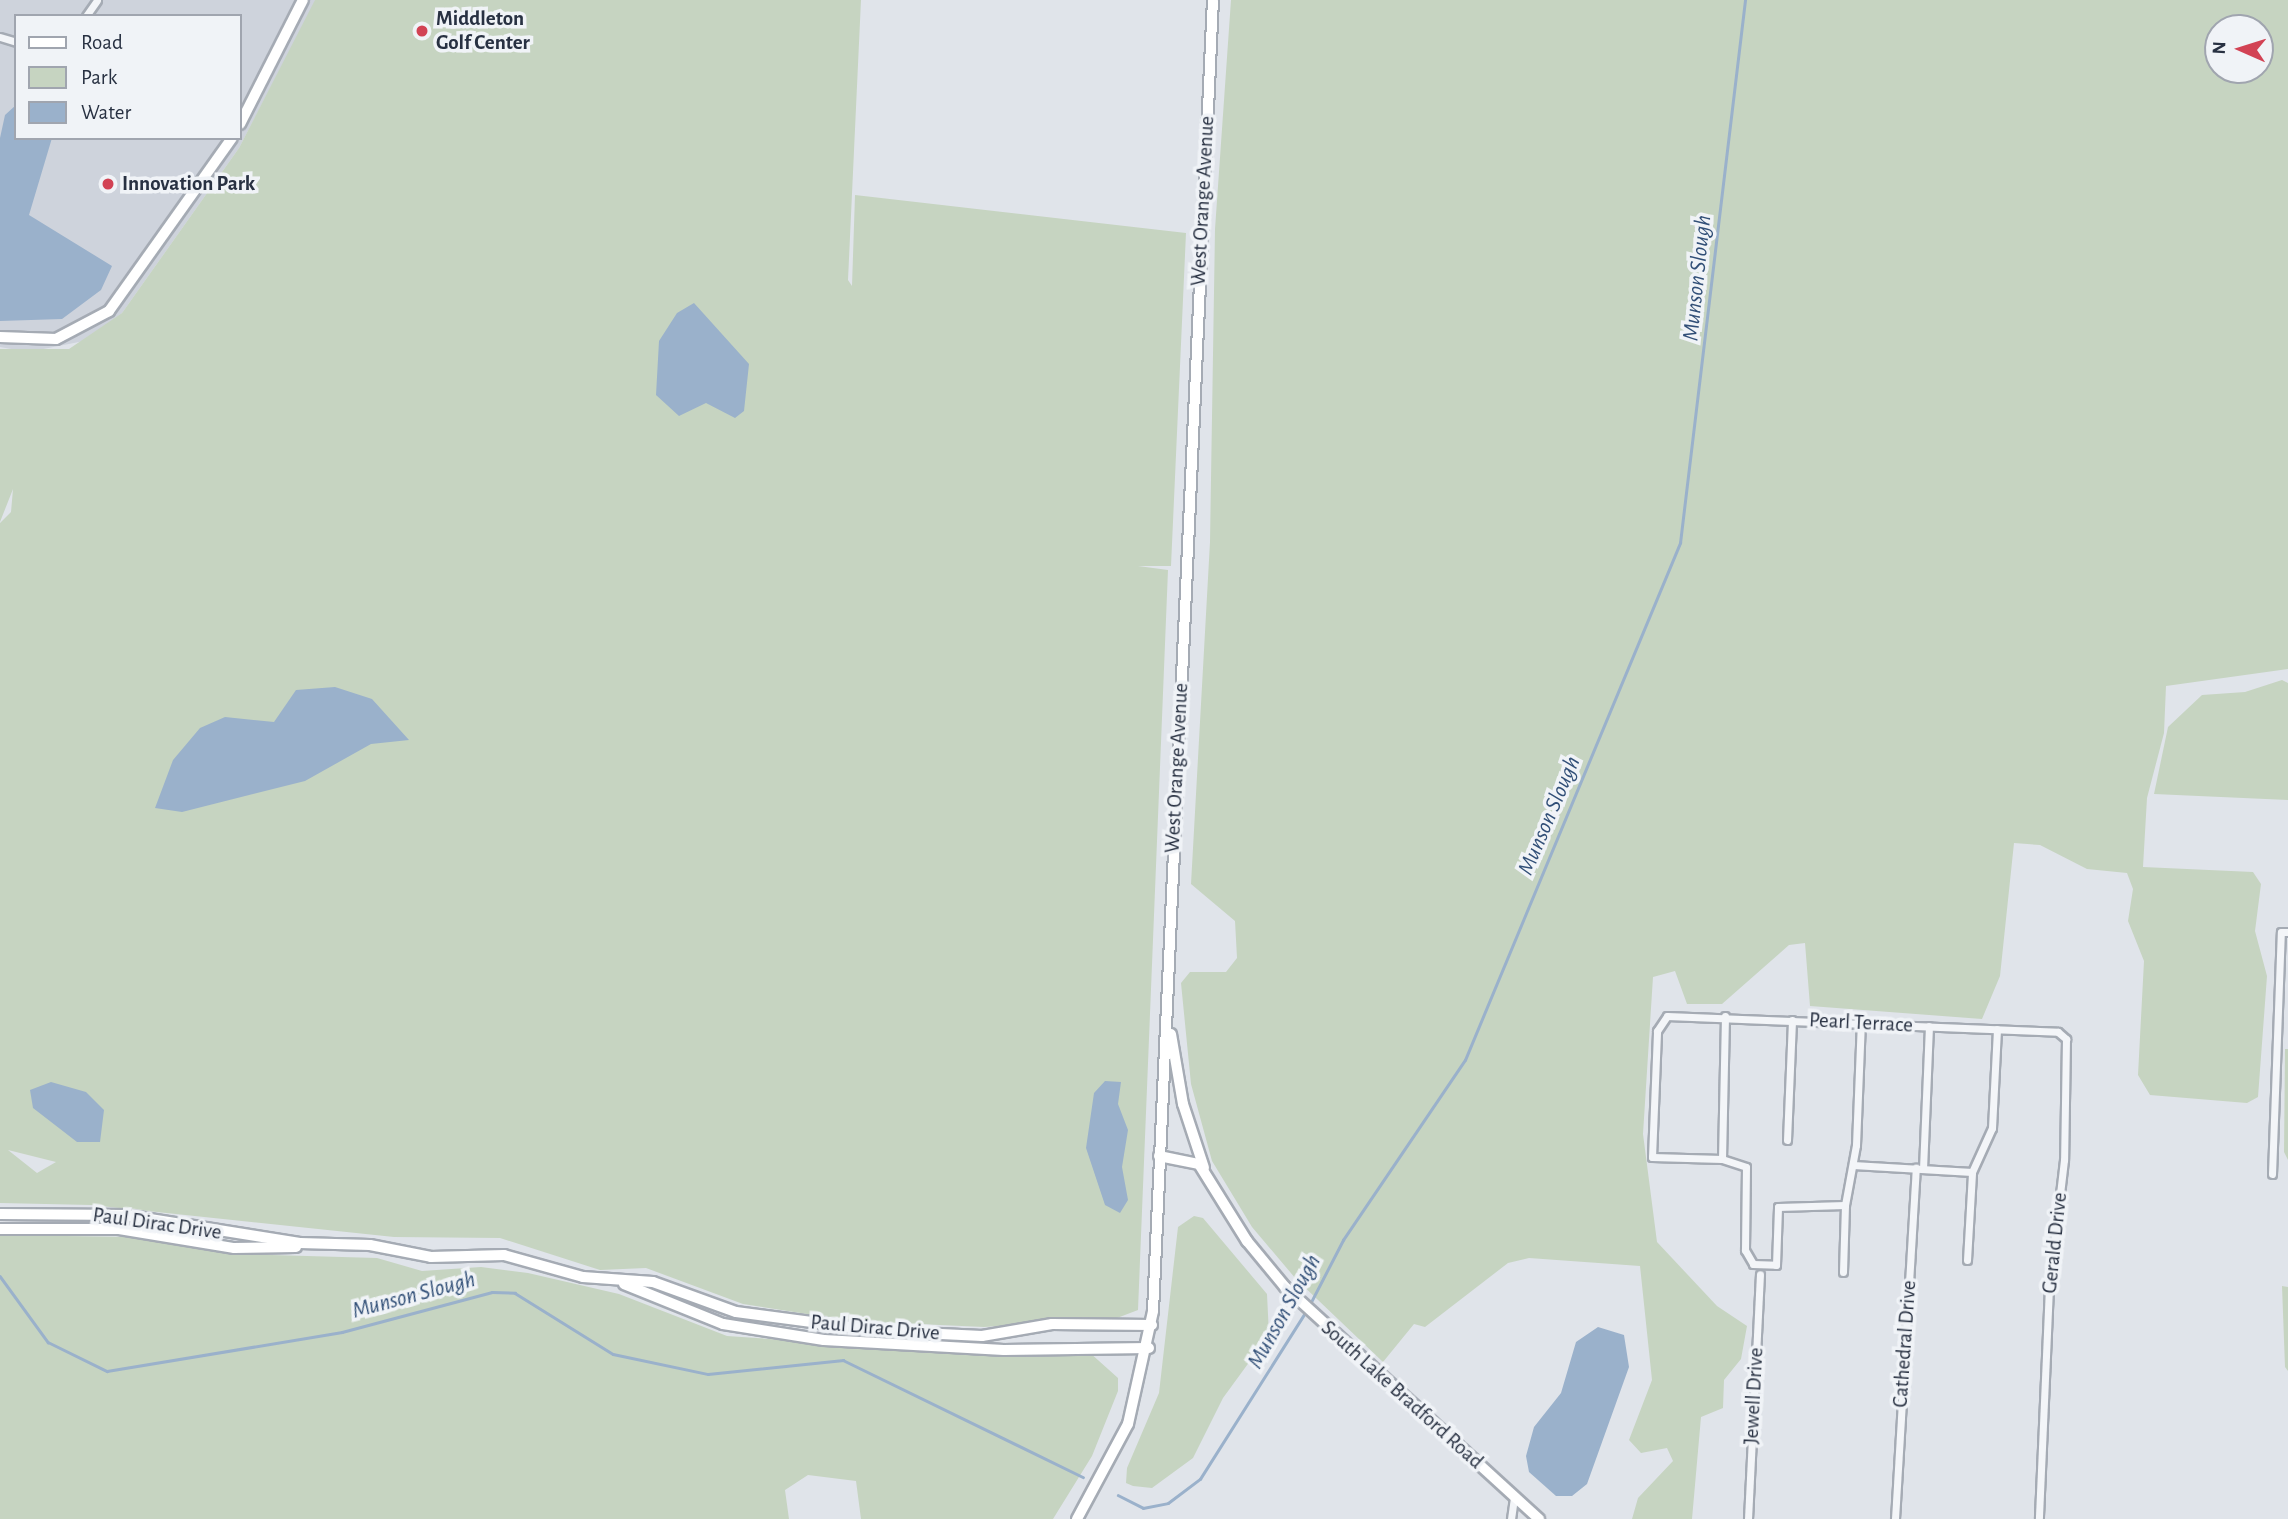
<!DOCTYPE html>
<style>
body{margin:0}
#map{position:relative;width:2288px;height:1519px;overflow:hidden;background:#e0e4ea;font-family:"Alegreya Sans",sans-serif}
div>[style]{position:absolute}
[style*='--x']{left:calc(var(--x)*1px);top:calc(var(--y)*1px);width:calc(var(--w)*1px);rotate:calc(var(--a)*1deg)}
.built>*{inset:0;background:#ced3dc}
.green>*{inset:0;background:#c6d4c1}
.water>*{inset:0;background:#9ab1cb}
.stream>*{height:2.5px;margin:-1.25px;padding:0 1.25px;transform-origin:1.25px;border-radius:1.25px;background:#9ab1cb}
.roads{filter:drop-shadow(2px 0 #a5abb4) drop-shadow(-2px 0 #a5abb4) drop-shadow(0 2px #a5abb4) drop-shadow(0 -2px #a5abb4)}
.street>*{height:7px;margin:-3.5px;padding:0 3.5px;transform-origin:3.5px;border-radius:3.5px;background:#f3f5f8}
.secondary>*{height:10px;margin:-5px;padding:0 5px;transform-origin:5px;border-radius:5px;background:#fff}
.dots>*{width:19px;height:19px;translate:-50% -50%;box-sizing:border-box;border:4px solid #f0f3f7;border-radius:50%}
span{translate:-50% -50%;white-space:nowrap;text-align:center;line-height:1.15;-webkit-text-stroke:7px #f0f3f7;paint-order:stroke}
.poi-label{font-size:21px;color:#283142;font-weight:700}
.left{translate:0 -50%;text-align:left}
.street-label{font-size:21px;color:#283142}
.water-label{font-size:23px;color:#314f77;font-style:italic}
.legend{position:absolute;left:14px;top:14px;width:228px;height:126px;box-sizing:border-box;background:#f0f3f7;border:2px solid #a0a5af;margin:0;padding:9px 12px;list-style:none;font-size:21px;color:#283142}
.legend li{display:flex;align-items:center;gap:14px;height:35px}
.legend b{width:35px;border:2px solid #a0a5af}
.north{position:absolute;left:2204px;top:14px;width:70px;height:70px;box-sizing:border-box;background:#f0f3f7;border:2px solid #a0a5af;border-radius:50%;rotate:273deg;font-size:19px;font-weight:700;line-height:28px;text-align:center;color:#283142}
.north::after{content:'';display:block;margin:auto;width:24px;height:32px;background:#d24254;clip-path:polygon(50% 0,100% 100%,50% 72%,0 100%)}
</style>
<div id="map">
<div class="built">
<i style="clip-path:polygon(evenodd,0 0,520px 0,287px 56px,239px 148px,122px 313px,84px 341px,28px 352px,0 347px,0 0,16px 16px,240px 16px,240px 138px,16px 138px,16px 16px)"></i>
</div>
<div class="green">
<i style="clip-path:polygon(evenodd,315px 0,861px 0,848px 280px,852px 286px,855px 195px,1186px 233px,1171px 566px,1138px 566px,1168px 570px,1138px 1310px,1117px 1318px,984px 1327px,852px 1321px,743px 1304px,646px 1268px,600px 1270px,500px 1238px,394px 1237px,91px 1205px,0 1203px,0 523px,11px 512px,13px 489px,0 522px,0 349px,69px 349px,122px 313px,239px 148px,315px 0,8px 1150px,56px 1162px,37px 1173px,8px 1150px)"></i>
<i style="clip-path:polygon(evenodd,1231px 0,2288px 0,2288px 669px,2166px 686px,2164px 733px,2147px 798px,2143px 867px,2253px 872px,2261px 884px,2255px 931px,2267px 976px,2258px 1097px,2247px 1103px,2150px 1095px,2138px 1075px,2144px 961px,2128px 921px,2133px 889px,2127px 873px,2087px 869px,2040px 845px,2014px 843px,2000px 976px,1982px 1019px,1810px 1006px,1805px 943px,1789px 945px,1722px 1004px,1687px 1004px,1675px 971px,1653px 977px,1643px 1134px,1657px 1242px,1717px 1306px,1747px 1326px,1741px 1359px,1724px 1380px,1723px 1408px,1701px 1417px,1692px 1519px,1632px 1519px,1638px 1498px,1673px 1461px,1667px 1448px,1641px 1453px,1629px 1440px,1652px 1380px,1640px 1266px,1529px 1258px,1508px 1263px,1425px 1327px,1414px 1324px,1383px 1362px,1296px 1279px,1252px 1227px,1212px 1161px,1191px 1084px,1181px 983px,1190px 972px,1226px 972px,1237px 958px,1235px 921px,1191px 884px,1210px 542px,1215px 229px,1231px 0,2218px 28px,2260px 28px,2260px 70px,2218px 70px,2218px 28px)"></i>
<i style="clip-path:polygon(2282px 680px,2288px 683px,2288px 800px,2154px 794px,2168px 727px,2202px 695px,2245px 692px)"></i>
<i style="clip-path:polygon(2285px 1049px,2288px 1049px,2288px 1160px,2284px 1152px)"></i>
<i style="clip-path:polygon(1194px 1216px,1203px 1218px,1267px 1294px,1269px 1335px,1223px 1398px,1193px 1458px,1152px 1488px,1133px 1486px,1126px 1483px,1127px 1468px,1159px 1393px,1178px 1227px)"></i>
<i style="clip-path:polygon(0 1235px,132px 1237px,236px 1254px,377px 1258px,422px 1271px,481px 1267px,528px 1273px,619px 1294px,727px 1336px,1013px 1356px,1089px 1352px,1118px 1378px,1118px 1391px,1092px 1456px,1053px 1519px,861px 1519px,856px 1481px,808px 1475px,785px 1490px,789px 1519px,0 1519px)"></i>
<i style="clip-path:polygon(2282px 1286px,2288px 1287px,2288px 1371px,2285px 1367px)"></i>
</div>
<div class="water">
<i style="clip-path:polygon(16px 105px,16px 138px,52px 138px,29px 215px,112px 266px,101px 290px,62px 319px,0 321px,0 138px,5px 115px)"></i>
<i style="clip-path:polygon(694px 303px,749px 364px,744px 411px,735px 418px,706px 403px,679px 416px,656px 395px,659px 341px,677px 313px)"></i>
<i style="clip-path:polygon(335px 687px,372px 699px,409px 740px,371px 744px,305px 781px,182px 812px,155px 808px,173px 760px,200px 728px,225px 717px,274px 722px,296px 690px)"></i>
<i style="clip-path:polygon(1105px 1081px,1121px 1082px,1118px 1104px,1128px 1130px,1122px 1167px,1128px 1200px,1120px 1213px,1105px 1205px,1086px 1148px,1094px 1093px)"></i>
<i style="clip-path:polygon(51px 1082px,86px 1092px,104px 1110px,100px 1142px,77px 1142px,33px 1108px,30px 1090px)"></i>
<i style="clip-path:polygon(1598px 1327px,1624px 1335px,1629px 1367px,1587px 1484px,1572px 1496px,1556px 1496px,1529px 1472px,1526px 1456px,1534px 1427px,1561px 1393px,1576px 1342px)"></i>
</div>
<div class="stream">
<i style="--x:0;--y:1276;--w:82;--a:54"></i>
<i style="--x:48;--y:1342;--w:66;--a:26.2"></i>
<i style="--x:107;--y:1371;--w:238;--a:-9.4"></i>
<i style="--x:342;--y:1332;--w:155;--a:-14.9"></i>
<i style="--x:492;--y:1292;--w:23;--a:2"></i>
<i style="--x:515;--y:1293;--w:115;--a:31.9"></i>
<i style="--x:613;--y:1354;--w:97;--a:11.9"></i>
<i style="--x:708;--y:1374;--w:136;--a:-5.9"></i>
<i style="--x:843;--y:1360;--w:267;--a:26"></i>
<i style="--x:1310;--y:1304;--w:72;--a:-62.7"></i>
<i style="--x:1343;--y:1240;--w:217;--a:-55.9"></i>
<i style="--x:1465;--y:1060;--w:560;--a:-67.42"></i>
<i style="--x:1680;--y:543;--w:547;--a:-83.17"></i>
<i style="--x:1118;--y:1495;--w:28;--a:27"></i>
<i style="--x:1143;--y:1508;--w:25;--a:-11"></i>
<i style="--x:1168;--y:1503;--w:40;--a:-37"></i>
<i style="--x:1200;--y:1479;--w:200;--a:-57.7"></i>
</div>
<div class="roads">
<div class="street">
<i style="--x:86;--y:16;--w:19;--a:-55"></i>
<i style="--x:0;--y:37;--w:17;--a:17"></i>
<i style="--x:1725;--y:1016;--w:143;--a:91.2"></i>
<i style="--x:1722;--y:1159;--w:25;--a:18"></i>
<i style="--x:1746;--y:1167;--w:83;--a:90.7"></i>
<i style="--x:1745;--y:1250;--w:16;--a:60"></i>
<i style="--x:1753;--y:1264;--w:23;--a:2"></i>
<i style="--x:1776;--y:1265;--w:58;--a:-88"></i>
<i style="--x:1778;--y:1207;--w:67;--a:-1.7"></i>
<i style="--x:1845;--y:1205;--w:61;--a:-79.6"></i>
<i style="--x:1856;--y:1145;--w:122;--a:-87.7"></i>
<i style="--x:1787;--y:1140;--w:120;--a:-87.6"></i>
<i style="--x:1722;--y:1159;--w:70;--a:-178.4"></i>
<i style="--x:1652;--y:1157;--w:126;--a:-87.7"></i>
<i style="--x:1657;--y:1031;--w:18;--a:-56"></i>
<i style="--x:1667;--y:1016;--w:391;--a:2.3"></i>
<i style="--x:2058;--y:1032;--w:11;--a:41"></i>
<i style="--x:2066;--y:1039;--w:121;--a:90.9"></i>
<i style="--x:2064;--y:1160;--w:128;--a:96.7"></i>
<i style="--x:2049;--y:1287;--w:232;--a:92.5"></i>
<i style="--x:1853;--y:1165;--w:119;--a:3.4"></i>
<i style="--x:1923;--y:1169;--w:143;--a:-87.6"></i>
<i style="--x:2272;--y:1174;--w:242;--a:-87.9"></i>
<i style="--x:2281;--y:932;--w:7;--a:0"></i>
<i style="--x:1967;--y:1260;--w:88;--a:-86.7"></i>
<i style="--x:1972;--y:1172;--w:48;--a:-65.6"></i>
<i style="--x:1992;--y:1128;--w:99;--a:-87.1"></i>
<i style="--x:1843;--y:1272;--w:67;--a:-88.3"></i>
<i style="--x:1511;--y:1519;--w:22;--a:-82"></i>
<i style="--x:1748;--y:1519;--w:245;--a:-87.2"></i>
<i style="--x:1895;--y:1519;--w:352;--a:-86.6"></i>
</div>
<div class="secondary">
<i style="--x:240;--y:124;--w:139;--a:-63.1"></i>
<i style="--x:0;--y:337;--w:56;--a:2"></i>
<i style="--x:56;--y:339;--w:60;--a:-27.8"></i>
<i style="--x:109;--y:311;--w:212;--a:-54.6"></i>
<i style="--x:1171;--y:1034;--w:71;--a:80.3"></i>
<i style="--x:1183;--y:1104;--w:67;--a:71.8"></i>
<i style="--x:1159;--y:1156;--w:41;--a:11.3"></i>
<i style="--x:1199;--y:1164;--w:91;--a:58.1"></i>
<i style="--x:1247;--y:1241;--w:60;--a:50.4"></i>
<i style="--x:1285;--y:1287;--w:344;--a:42.4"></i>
<i style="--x:0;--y:1214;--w:125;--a:0.5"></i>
<i style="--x:125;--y:1215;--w:177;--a:9.1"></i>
<i style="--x:300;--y:1243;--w:70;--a:1.6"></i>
<i style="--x:370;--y:1245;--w:62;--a:11.1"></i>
<i style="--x:431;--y:1257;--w:73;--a:-1.6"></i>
<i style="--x:504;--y:1255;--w:82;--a:15.6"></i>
<i style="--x:583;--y:1277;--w:70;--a:4.1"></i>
<i style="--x:653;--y:1282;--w:88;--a:19.9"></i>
<i style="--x:736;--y:1312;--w:145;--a:7.5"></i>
<i style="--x:880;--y:1331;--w:102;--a:2.8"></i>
<i style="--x:982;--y:1336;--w:71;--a:-9.7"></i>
<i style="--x:1052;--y:1324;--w:100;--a:0.6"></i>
<i style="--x:0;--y:1229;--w:119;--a:0"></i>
<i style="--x:119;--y:1229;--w:117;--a:9.4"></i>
<i style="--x:234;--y:1248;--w:62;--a:-0.9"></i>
<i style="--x:624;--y:1284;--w:107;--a:22"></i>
<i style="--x:723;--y:1324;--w:102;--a:9"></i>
<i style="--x:824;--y:1340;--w:180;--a:3.2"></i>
<i style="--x:1004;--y:1350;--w:145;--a:-0.8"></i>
<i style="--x:1077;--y:1519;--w:108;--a:-61.8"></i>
<i style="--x:1128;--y:1424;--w:116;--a:-77.5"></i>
<i style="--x:1153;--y:1311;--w:1312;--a:-87.38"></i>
</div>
</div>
<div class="dots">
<i style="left:422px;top:31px;background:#d24254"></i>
<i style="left:108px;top:184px;background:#d24254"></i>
</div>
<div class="poi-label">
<span class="left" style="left:436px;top:31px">Middleton<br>Golf Center</span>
<span class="left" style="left:122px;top:184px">Innovation Park</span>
</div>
<div class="street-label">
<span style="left:1203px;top:201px;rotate:-87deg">West Orange Avenue</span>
<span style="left:1177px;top:768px;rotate:-87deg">West Orange Avenue</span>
<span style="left:1861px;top:1023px;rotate:3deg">Pearl Terrace</span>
<span style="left:157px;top:1224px;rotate:8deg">Paul Dirac Drive</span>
<span style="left:2055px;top:1243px;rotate:-84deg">Gerald Drive</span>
<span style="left:875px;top:1328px;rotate:5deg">Paul Dirac Drive</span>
<span style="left:1905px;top:1344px;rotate:-86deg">Cathedral Drive</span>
<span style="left:1402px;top:1395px;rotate:42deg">South Lake Bradford Road</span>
<span style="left:1754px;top:1396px;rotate:-87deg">Jewell Drive</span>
</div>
<div class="water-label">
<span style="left:1698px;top:278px;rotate:-84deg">Munson Slough</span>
<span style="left:1550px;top:816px;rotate:-67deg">Munson Slough</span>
<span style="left:414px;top:1296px;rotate:-15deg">Munson Slough</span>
<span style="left:1285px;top:1312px;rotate:-61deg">Munson Slough</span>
</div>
<ul class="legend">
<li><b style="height:9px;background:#fff"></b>Road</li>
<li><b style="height:19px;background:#c6d4c1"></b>Park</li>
<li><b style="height:19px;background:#9ab1cb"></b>Water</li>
</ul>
<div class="north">N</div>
</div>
